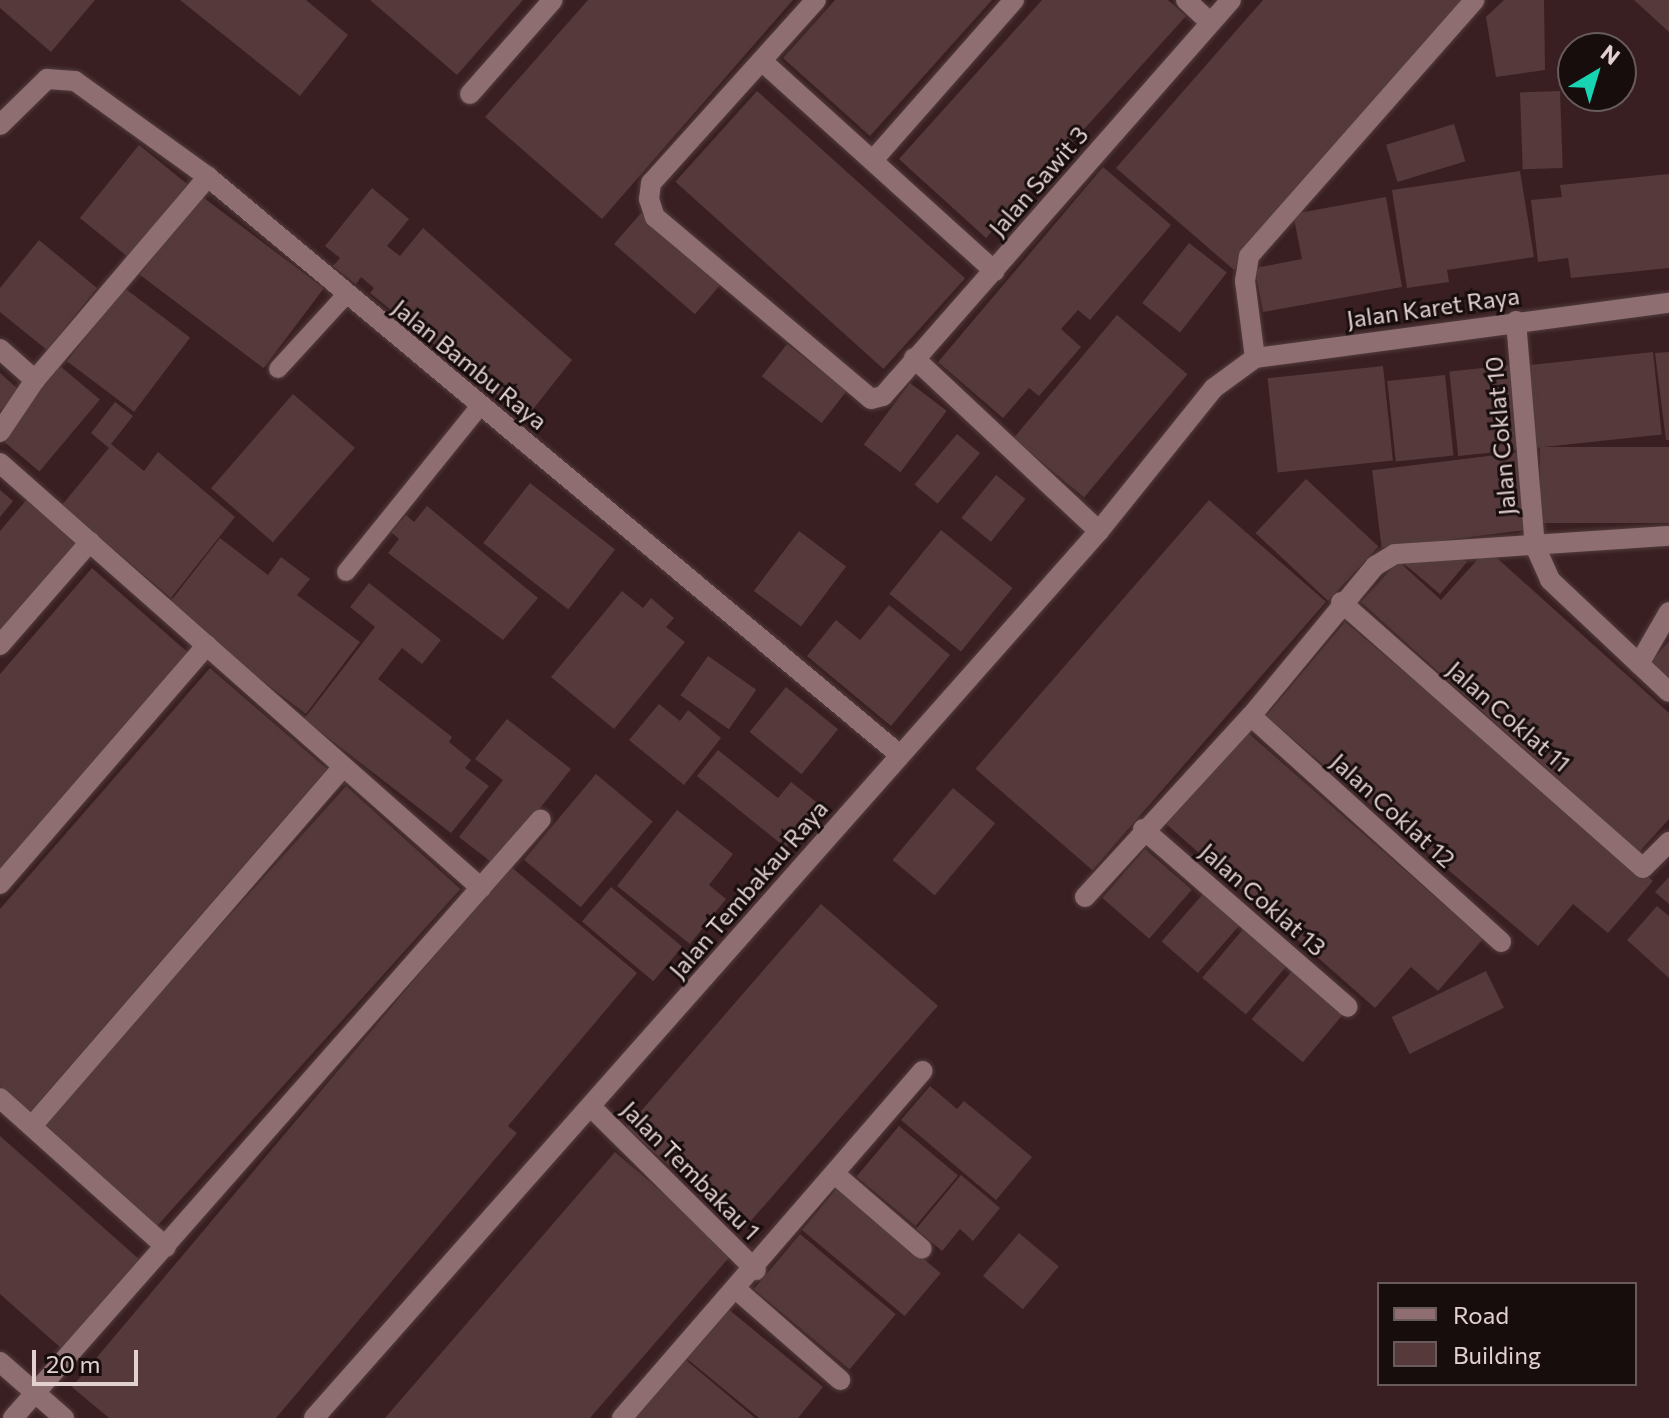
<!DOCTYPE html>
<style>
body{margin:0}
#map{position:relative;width:1669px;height:1418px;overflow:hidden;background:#391f21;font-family:Commissioner,sans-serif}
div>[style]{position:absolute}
.building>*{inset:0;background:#563a3b;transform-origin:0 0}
.roads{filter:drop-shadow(0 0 2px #523c3e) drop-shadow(0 0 2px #523c3e)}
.lane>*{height:18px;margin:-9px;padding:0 9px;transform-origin:9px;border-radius:9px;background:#8e6e70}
.street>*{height:20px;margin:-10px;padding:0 10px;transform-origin:10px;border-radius:10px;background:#8e6e70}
.secondary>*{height:20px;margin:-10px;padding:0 10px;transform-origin:10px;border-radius:10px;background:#8e6e70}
span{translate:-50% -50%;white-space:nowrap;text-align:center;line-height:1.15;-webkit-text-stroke:6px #180d0d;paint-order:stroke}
.street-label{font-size:24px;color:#e3d1d2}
.legend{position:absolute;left:1377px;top:1282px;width:260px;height:104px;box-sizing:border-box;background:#180d0d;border:2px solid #695b5c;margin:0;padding:10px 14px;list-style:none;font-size:24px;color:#e3d1d2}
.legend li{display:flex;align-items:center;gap:16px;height:40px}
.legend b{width:40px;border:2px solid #695b5c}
.north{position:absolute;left:1557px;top:32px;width:80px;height:80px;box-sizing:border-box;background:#180d0d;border:2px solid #695b5c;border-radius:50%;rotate:38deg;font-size:22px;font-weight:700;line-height:32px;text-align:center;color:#e3d1d2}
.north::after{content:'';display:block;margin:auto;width:28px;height:36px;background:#17d5b3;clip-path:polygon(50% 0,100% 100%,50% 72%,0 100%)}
.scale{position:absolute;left:32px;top:1350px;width:106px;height:36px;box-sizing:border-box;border:4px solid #e3d1d2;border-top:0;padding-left:10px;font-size:24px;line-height:28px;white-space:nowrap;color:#e3d1d2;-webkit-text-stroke:6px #180d0d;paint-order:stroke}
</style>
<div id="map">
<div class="building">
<i style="clip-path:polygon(0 0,95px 0,51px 52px,0 8px)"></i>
<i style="clip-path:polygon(180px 0,306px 0,348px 35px,300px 96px)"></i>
<i style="clip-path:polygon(370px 0,523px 0,457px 75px)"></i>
<i style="clip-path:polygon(588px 0,793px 0,602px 219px,485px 117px)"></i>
<i style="clip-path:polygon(835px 0,992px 0,870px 136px,783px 58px)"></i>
<i style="clip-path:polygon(1042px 0,1168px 0,1186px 16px,986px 238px,899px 159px)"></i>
<i style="clip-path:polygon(1263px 0,1469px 0,1234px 270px,1116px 168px)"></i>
<i style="clip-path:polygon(1504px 0,1544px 0,1545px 70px,1496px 77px,1486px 17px)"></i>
<i style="clip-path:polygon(1634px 0,1669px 0,1669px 32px)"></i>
<i style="left:757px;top:91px;width:280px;height:122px;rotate:42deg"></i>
<i style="left:1560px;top:91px;width:77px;height:40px;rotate:88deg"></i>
<i style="left:1454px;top:124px;width:39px;height:71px;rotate:73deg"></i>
<i style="left:139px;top:145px;width:62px;height:94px;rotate:39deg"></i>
<i style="clip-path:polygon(1103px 167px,1171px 225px,1090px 320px,1078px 310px,1061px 329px,1081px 347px,1039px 396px,1029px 388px,1003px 418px,938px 362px)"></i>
<i style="clip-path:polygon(1520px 171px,1534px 257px,1447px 270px,1449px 282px,1407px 288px,1392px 190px)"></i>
<i style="clip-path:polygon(1669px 174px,1669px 268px,1571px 278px,1568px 258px,1538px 262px,1531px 200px,1562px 197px,1560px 185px)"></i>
<i style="clip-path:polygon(372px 188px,409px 219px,387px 246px,400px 256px,423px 228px,572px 360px,526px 418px,370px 293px,374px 288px,361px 277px,356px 284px,333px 266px,340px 258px,325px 246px)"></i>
<i style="left:200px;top:195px;width:155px;height:100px;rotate:37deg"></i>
<i style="clip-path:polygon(1386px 197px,1402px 287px,1263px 312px,1255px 268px,1302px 259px,1293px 214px)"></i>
<i style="left:641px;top:213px;width:107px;height:41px;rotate:41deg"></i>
<i style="clip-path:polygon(39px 240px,97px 288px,47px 350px,0 312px,0 288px)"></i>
<i style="left:1189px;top:243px;width:48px;height:76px;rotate:38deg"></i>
<i style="left:123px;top:287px;width:84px;height:93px;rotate:37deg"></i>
<i style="left:1117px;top:315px;width:92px;height:161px;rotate:40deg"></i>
<i style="left:787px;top:344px;width:76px;height:41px;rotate:38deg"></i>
<i style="left:1653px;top:352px;width:83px;height:128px;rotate:84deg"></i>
<i style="clip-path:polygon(1669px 352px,1669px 440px,1666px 440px,1655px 353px)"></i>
<i style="left:1512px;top:365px;width:85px;height:63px;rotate:84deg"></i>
<i style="left:60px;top:366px;width:52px;height:94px;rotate:40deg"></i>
<i style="left:1383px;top:366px;width:95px;height:116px;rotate:84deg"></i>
<i style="clip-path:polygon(0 373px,19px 390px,0 411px)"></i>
<i style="left:1445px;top:375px;width:81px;height:58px;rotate:84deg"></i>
<i style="left:910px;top:383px;width:46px;height:77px;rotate:37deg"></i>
<i style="left:293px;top:394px;width:82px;height:125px;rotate:41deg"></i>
<i style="clip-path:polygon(115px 402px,133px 416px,111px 444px,144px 471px,158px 452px,235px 517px,171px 598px,62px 505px,109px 448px,91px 433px)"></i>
<i style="left:957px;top:434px;width:30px;height:66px;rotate:40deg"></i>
<i style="left:1669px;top:447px;width:76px;height:129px;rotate:90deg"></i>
<i style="left:1521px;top:452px;width:78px;height:150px;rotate:83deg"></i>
<i style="left:996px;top:475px;width:38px;height:55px;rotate:39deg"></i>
<i style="left:1306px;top:479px;width:99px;height:74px;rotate:43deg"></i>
<i style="left:530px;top:483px;width:108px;height:76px;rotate:38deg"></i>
<i style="clip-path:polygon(0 490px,13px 501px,0 517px)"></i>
<i style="clip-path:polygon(28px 498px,80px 542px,0 638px,0 531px)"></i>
<i style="left:1209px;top:500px;width:155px;height:356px;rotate:41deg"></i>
<i style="clip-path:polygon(427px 506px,538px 598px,503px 640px,388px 553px,399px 539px,391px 532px,406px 515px,414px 522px)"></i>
<i style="left:941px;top:530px;width:92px;height:82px;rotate:39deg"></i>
<i style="left:799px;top:531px;width:59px;height:75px;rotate:37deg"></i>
<i style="clip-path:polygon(220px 538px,268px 575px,281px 557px,310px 579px,297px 595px,360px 642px,306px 714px,166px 607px)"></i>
<i style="clip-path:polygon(1487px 549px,1669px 713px,1669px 819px,1639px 852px,1361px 602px,1398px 561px,1441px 600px)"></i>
<i style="clip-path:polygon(1454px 552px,1467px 562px,1440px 594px,1402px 562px)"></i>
<i style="clip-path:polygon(92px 568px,193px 657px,0 878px,0 674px)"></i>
<i style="clip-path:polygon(369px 583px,441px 640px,422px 664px,402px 648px,378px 679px,452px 737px,449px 742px,471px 760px,465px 768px,489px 786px,451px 833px,304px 719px,375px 627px,350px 607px)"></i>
<i style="clip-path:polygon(622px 591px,643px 608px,651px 598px,674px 618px,666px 627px,685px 642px,614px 729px,551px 677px)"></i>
<i style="clip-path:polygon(889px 605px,950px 655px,891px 726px,807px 656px,836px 620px,860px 640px)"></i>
<i style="clip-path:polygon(1345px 622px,1653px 881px,1608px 933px,1573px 904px,1538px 946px,1266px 716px)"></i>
<i style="clip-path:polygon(1669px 641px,1669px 679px,1650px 663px)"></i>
<i style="left:708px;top:656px;width:59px;height:48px;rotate:35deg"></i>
<i style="clip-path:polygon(210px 668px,327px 769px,30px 1112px,0 1086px,0 909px)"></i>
<i style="left:786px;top:687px;width:67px;height:58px;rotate:39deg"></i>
<i style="clip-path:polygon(659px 704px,680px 721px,688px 710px,721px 738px,684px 785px,629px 740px)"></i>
<i style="clip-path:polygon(507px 719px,571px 769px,495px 865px,459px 837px,503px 780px,475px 759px)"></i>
<i style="clip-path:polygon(1246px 731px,1483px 939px,1438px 991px,1411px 967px,1375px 1008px,1165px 823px)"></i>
<i style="clip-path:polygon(718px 750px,778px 798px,791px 782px,820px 805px,786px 848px,697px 776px)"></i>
<i style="left:596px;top:774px;width:74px;height:112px;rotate:40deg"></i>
<i style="left:346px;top:786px;width:154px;height:453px;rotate:42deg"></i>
<i style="left:953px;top:788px;width:55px;height:94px;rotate:40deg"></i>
<i style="clip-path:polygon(677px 810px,733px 854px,709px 885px,726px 899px,690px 944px,617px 886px)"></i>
<i style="left:1145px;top:849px;width:62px;height:65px;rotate:41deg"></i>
<i style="clip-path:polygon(510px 866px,637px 973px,508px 1126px,517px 1133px,276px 1418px,109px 1418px,72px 1387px)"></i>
<i style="clip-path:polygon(1669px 877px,1669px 904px,1655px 892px)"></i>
<i style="left:611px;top:887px;width:93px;height:45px;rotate:40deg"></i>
<i style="left:1203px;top:894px;width:48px;height:63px;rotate:41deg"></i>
<i style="left:821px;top:904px;width:155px;height:297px;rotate:41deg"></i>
<i style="clip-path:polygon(1657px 906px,1669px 916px,1669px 978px,1627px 940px)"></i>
<i style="left:1244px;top:928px;width:57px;height:65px;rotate:40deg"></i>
<i style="left:1292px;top:971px;width:67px;height:63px;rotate:40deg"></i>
<i style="left:1486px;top:971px;width:41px;height:105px;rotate:64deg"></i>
<i style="clip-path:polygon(930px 1086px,957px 1109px,964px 1101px,1032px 1157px,996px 1200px,901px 1120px)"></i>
<i style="left:899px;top:1126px;width:77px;height:66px;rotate:40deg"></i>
<i style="clip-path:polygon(0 1136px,140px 1260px,61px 1348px,0 1294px)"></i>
<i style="clip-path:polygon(615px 1152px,733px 1253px,590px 1418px,385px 1418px)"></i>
<i style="clip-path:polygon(961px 1175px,1000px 1208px,973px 1241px,960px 1229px,942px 1251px,916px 1229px)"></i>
<i style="left:838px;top:1187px;width:134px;height:56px;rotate:40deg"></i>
<i style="left:1019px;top:1233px;width:52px;height:56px;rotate:40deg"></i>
<i style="left:800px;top:1234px;width:125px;height:72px;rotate:40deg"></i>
<i style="clip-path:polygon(727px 1308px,823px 1387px,798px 1418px,759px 1418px,686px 1358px)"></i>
<i style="clip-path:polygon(681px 1356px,755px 1418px,629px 1418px)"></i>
</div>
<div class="roads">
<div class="lane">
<i style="left:278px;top:369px;width:99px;rotate:-47.5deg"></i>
<i style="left:346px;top:572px;width:212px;rotate:-51.1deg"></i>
</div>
<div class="street">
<i style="left:816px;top:0;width:246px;rotate:132deg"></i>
<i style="left:651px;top:183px;width:16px;rotate:97deg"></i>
<i style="left:649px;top:199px;width:19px;rotate:72deg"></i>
<i style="left:655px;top:217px;width:282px;rotate:40.1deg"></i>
<i style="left:871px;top:399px;width:12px;rotate:-14deg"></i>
<i style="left:883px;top:396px;width:527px;rotate:-48.69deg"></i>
<i style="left:1186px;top:0;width:33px;rotate:43deg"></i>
<i style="left:763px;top:62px;width:312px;rotate:42.1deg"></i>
<i style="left:470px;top:94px;width:125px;rotate:-48.6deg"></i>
<i style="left:0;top:125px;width:66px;rotate:-44.4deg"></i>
<i style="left:47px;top:79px;width:28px;rotate:4deg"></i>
<i style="left:75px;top:81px;width:164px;rotate:35.8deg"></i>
<i style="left:208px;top:177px;width:902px;rotate:39.87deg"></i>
<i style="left:874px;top:159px;width:212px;rotate:-48.6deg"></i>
<i style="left:1516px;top:321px;width:226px;rotate:85.2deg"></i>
<i style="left:1535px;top:546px;width:37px;rotate:66deg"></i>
<i style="left:1550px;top:580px;width:163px;rotate:43.3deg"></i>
<i style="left:0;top:349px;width:47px;rotate:41.5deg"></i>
<i style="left:914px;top:358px;width:253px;rotate:43.1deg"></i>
<i style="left:1255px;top:358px;width:78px;rotate:-97.4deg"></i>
<i style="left:1245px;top:281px;width:25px;rotate:-81deg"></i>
<i style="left:1249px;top:256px;width:341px;rotate:-48.6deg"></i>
<i style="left:0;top:432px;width:63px;rotate:-56.1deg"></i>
<i style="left:35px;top:380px;width:267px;rotate:-49.6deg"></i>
<i style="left:0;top:463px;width:642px;rotate:41.46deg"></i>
<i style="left:1341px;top:602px;width:402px;rotate:41.4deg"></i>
<i style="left:1643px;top:868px;width:37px;rotate:-45deg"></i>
<i style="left:0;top:645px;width:137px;rotate:-48.9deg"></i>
<i style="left:1639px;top:664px;width:60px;rotate:-60deg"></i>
<i style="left:1251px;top:716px;width:337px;rotate:42.1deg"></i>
<i style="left:1143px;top:829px;width:271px;rotate:41deg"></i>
<i style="left:0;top:884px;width:316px;rotate:-49.1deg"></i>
<i style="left:1085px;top:897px;width:246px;rotate:-47.5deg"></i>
<i style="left:1251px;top:716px;width:195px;rotate:-50.4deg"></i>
<i style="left:1375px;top:566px;width:23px;rotate:-31deg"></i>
<i style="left:1395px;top:554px;width:275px;rotate:-3.8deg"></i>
<i style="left:0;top:1098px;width:223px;rotate:41.9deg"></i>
<i style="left:591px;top:1107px;width:232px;rotate:44.7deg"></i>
<i style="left:32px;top:1126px;width:474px;rotate:-49.1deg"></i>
<i style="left:836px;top:1175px;width:113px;rotate:40.7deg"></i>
<i style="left:737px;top:1290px;width:137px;rotate:41.1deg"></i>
<i style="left:0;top:1362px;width:85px;rotate:41.2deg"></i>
<i style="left:13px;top:1418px;width:798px;rotate:-48.6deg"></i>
<i style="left:622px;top:1418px;width:459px;rotate:-49.1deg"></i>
</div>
<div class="secondary">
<i style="left:314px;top:1418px;width:1184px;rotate:-48.49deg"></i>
<i style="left:1099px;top:531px;width:184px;rotate:-51.2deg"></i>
<i style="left:1214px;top:388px;width:51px;rotate:-36.2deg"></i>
<i style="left:1255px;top:358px;width:418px;rotate:-7.6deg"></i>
</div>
</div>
<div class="street-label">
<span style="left:1038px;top:181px;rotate:-49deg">Jalan Sawit 3</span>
<span style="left:1433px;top:307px;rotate:-8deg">Jalan Karet Raya</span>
<span style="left:470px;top:364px;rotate:39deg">Jalan Bambu Raya</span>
<span style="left:1500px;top:436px;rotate:-95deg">Jalan Coklat 10</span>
<span style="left:1509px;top:716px;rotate:41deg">Jalan Coklat 11</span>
<span style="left:1393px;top:810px;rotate:42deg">Jalan Coklat 12</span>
<span style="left:748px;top:889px;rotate:-49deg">Jalan Tembakau Raya</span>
<span style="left:1263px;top:899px;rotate:41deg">Jalan Coklat 13</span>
<span style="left:691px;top:1170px;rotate:45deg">Jalan Tembakau 1</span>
</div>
<ul class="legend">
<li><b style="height:10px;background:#8e6e70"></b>Road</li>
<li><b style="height:22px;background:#563a3b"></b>Building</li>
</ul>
<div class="north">N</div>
<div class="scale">20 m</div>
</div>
